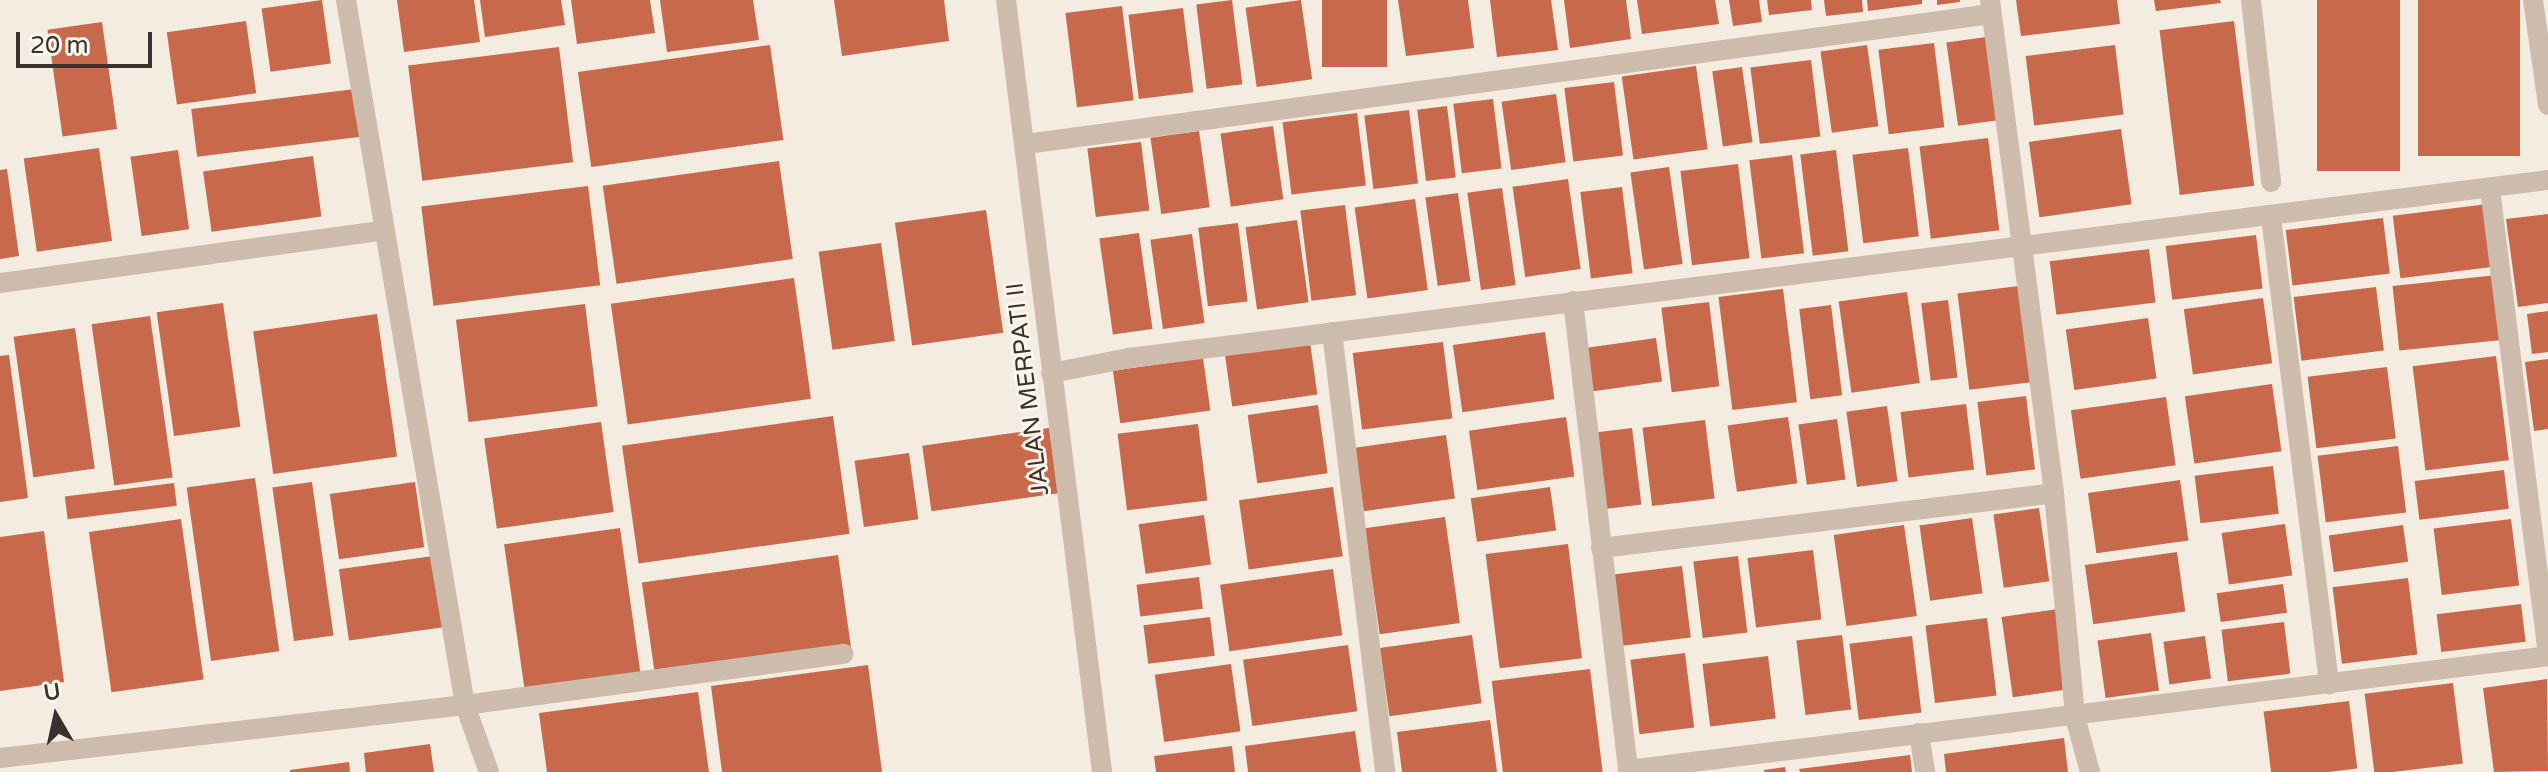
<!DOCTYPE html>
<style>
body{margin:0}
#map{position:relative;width:2548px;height:772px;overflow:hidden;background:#f4ebe1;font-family:"Varela Round",sans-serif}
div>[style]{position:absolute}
.building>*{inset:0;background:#c8694b;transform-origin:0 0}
.street>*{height:20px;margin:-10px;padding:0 10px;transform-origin:10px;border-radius:10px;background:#cdbbac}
span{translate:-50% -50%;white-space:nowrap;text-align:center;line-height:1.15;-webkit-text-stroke:6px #fbf5ee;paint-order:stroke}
.street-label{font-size:24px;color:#3b302b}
.north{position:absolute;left:16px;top:676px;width:80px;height:80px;-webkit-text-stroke:6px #fbf5ee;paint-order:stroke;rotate:351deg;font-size:22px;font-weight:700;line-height:32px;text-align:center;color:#3b302b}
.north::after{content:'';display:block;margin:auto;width:28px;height:36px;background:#3b302b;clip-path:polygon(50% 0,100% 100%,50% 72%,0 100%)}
.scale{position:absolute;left:16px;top:32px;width:136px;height:36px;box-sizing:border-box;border:4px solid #3b302b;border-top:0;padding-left:10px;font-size:24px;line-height:28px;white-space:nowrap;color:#3b302b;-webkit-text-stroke:6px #fbf5ee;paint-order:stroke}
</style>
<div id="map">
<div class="building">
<i style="left:322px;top:0;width:64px;height:61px;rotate:82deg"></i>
<i style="clip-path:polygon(397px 0,474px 0,480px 42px,404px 52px)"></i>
<i style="clip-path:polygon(480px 0,561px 0,565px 25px,485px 37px)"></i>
<i style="clip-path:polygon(571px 0,650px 0,655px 33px,577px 44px)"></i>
<i style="clip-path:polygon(660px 0,753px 0,759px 40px,667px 52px)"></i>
<i style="clip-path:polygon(834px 0,944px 0,949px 41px,842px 56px)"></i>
<i style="left:1232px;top:0;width:85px;height:36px;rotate:83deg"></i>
<i style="left:1301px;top:0;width:80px;height:56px;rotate:82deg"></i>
<i style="left:1322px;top:0;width:65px;height:67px"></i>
<i style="clip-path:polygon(1398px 0,1468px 0,1474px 48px,1406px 56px)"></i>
<i style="clip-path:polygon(1490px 0,1551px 0,1558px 50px,1497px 57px)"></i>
<i style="clip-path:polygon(1564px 0,1626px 0,1631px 39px,1570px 48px)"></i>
<i style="clip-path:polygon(1637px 0,1715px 0,1719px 24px,1642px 34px)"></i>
<i style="clip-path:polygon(1729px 0,1759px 0,1762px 22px,1733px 26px)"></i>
<i style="clip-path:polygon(1767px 0,1811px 0,1812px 10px,1769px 15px)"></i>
<i style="clip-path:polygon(1824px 0,1862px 0,1863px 12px,1826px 16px)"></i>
<i style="clip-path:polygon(1867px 0,1922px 0,1922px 4px,1868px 11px)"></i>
<i style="clip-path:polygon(1937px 0,1960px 0,1960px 2px,1937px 5px)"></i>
<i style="clip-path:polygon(2016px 0,2117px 0,2120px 24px,2021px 36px)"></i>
<i style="clip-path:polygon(2154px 0,2220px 0,2221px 3px,2156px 11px)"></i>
<i style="left:2317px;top:0;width:83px;height:171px"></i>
<i style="left:2418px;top:0;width:102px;height:156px"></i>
<i style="left:1122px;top:6px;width:95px;height:57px;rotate:83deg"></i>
<i style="left:1183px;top:8px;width:85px;height:55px;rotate:83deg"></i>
<i style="left:246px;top:21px;width:73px;height:80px;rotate:82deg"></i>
<i style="left:2234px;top:21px;width:166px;height:75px;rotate:83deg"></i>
<i style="left:102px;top:22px;width:108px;height:55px;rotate:82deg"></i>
<i style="left:1986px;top:37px;width:84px;height:40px;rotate:82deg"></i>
<i style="left:1934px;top:43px;width:85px;height:56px;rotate:83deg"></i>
<i style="left:770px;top:45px;width:96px;height:194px;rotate:82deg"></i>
<i style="left:1867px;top:45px;width:82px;height:47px;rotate:82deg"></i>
<i style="left:2115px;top:45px;width:70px;height:90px;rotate:83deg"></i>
<i style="left:559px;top:47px;width:116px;height:152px;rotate:83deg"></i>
<i style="left:1811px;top:60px;width:77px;height:61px;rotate:83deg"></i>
<i style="left:1696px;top:66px;width:84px;height:75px;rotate:82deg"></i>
<i style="left:1742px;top:67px;width:76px;height:30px;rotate:82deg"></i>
<i style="left:1614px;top:82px;width:74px;height:50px;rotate:83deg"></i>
<i style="left:355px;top:89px;width:48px;height:165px;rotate:83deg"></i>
<i style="left:1556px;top:94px;width:69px;height:55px;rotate:82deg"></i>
<i style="left:1493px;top:99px;width:70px;height:40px;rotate:83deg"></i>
<i style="left:1447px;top:106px;width:72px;height:30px;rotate:83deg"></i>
<i style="left:1409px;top:110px;width:74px;height:45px;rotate:83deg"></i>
<i style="left:1357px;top:113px;width:73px;height:75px;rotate:83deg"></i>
<i style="left:1273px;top:126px;width:74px;height:53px;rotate:82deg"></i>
<i style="left:2121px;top:129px;width:76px;height:93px;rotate:82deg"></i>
<i style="left:1199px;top:131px;width:77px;height:49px;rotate:82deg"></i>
<i style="left:1988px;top:138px;width:93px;height:69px;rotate:83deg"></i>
<i style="left:1141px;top:142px;width:69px;height:54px;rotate:83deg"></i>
<i style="left:99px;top:148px;width:94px;height:76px;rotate:82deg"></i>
<i style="left:1908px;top:148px;width:89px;height:56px;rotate:83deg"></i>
<i style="left:178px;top:150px;width:80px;height:48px;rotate:82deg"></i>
<i style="left:1836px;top:150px;width:102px;height:36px;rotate:83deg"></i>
<i style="left:1792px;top:155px;width:99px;height:43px;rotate:83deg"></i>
<i style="left:313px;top:156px;width:61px;height:111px;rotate:82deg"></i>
<i style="left:779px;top:161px;width:99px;height:178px;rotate:82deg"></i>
<i style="left:1738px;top:164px;width:95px;height:58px;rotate:83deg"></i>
<i style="left:1669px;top:167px;width:98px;height:39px;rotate:82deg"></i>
<i style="clip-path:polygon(7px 169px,19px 256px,0 259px,0 170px)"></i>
<i style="left:1568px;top:179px;width:91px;height:56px;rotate:82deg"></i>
<i style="left:588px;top:186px;width:100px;height:168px;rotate:83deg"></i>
<i style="left:1622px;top:187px;width:87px;height:42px;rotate:83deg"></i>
<i style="left:1502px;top:188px;width:98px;height:35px;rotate:82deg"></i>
<i style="left:1458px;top:193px;width:89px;height:33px;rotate:82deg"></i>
<i style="left:1415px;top:199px;width:92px;height:61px;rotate:82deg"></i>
<i style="left:2488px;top:204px;width:63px;height:96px;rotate:83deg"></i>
<i style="left:1345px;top:205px;width:91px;height:45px;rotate:83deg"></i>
<i style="left:986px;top:210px;width:124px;height:92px;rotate:82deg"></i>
<i style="clip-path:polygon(2548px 214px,2548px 303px,2518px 307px,2506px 219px)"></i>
<i style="left:2383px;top:218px;width:56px;height:98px;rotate:83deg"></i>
<i style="left:1297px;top:220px;width:83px;height:52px;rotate:82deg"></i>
<i style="left:1238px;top:223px;width:79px;height:40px;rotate:83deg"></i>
<i style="left:1139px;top:233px;width:97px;height:40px;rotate:82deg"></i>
<i style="left:1192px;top:234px;width:90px;height:42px;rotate:82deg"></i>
<i style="left:2256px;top:235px;width:54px;height:91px;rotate:83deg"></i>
<i style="left:881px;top:243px;width:99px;height:63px;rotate:82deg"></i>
<i style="left:2149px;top:249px;width:54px;height:100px;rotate:83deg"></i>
<i style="left:2497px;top:275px;width:65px;height:105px;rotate:84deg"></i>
<i style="left:794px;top:278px;width:122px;height:185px;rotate:82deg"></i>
<i style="left:2019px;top:286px;width:97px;height:62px;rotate:83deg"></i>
<i style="left:2376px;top:287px;width:64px;height:83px;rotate:83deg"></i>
<i style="left:1783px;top:289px;width:114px;height:65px;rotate:83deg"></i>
<i style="left:1907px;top:292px;width:92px;height:69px;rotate:82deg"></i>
<i style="left:2263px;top:298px;width:66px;height:80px;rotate:82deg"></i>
<i style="left:1948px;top:300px;width:78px;height:27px;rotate:83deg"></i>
<i style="left:1709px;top:302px;width:85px;height:48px;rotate:83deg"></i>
<i style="left:223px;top:303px;width:125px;height:67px;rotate:82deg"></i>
<i style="left:585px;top:304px;width:103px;height:130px;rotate:83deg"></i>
<i style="left:1831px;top:305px;width:91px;height:32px;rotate:83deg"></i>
<i style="clip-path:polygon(2548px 311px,2548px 352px,2532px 354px,2527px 314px)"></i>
<i style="left:377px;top:314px;width:144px;height:125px;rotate:82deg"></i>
<i style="left:150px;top:316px;width:163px;height:59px;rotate:82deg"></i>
<i style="left:2148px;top:318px;width:61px;height:83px;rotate:82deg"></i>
<i style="left:75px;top:328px;width:142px;height:62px;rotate:82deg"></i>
<i style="left:1545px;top:332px;width:68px;height:93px;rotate:82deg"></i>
<i style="left:1656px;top:338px;width:44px;height:73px;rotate:82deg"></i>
<i style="left:1310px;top:342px;width:53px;height:86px;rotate:82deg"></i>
<i style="left:1443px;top:342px;width:77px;height:91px;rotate:83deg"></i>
<i style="clip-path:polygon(9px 355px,28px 498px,0 502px,0 356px)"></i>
<i style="left:2496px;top:356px;width:105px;height:84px;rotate:83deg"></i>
<i style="left:1203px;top:358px;width:53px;height:91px;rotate:82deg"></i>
<i style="clip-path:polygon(2548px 359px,2548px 429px,2534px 431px,2525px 362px)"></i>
<i style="left:2387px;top:367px;width:72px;height:80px;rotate:83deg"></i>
<i style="left:2272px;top:384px;width:68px;height:88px;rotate:82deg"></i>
<i style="left:2026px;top:396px;width:74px;height:49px;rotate:83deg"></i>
<i style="left:2166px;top:397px;width:69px;height:96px;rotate:82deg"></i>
<i style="left:1966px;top:404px;width:66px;height:66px;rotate:83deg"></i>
<i style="left:1318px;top:405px;width:69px;height:71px;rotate:82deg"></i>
<i style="left:1887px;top:406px;width:76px;height:41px;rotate:82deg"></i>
<i style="left:833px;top:416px;width:119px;height:213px;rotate:82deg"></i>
<i style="left:1566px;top:417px;width:60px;height:98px;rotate:82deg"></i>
<i style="left:1788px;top:417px;width:67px;height:61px;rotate:82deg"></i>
<i style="left:1837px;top:419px;width:61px;height:39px;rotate:82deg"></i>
<i style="left:1705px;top:420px;width:79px;height:63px;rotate:83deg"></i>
<i style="left:601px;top:422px;width:91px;height:118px;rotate:82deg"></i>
<i style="left:1198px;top:424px;width:77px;height:81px;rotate:83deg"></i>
<i style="left:1049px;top:428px;width:66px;height:128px;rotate:82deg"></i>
<i style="left:1632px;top:428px;width:77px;height:37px;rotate:83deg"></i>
<i style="left:1446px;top:435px;width:64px;height:92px;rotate:82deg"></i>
<i style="left:2398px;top:446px;width:67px;height:81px;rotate:83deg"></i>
<i style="left:909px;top:453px;width:67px;height:55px;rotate:82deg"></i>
<i style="left:2273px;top:466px;width:48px;height:79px;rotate:83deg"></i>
<i style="left:2504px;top:470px;width:39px;height:90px;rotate:83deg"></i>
<i style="left:255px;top:478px;width:175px;height:69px;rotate:82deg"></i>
<i style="left:2180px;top:480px;width:61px;height:93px;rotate:82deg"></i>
<i style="left:312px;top:482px;width:155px;height:40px;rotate:82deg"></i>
<i style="left:415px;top:482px;width:66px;height:86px;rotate:82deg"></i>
<i style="left:174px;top:483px;width:23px;height:110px;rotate:83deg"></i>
<i style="left:1333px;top:487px;width:70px;height:95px;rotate:82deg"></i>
<i style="left:1550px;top:487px;width:44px;height:80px;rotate:82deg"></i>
<i style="left:2039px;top:508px;width:74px;height:46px;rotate:82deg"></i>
<i style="left:1204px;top:515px;width:50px;height:66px;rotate:82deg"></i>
<i style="left:1445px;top:517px;width:107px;height:81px;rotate:82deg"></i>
<i style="left:1972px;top:518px;width:76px;height:53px;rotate:82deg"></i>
<i style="left:181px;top:519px;width:162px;height:93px;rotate:82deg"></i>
<i style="left:2511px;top:519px;width:67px;height:78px;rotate:83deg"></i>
<i style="left:2285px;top:524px;width:52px;height:64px;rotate:82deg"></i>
<i style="left:1904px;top:525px;width:92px;height:71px;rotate:82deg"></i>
<i style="left:2403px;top:525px;width:37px;height:75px;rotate:82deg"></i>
<i style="left:620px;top:528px;width:148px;height:117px;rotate:82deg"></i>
<i style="clip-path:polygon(44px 531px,64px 682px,0 691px,0 537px)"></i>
<i style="left:1568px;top:544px;width:115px;height:83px;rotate:83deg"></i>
<i style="left:1813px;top:550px;width:70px;height:66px;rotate:83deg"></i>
<i style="left:2177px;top:552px;width:60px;height:93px;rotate:82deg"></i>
<i style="left:838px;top:555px;width:97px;height:198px;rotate:82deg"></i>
<i style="left:433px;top:556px;width:72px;height:95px;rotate:82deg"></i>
<i style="left:1738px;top:556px;width:77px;height:45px;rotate:83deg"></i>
<i style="left:1682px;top:566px;width:72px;height:71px;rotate:83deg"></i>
<i style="left:1333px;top:569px;width:67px;height:114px;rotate:82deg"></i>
<i style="left:1199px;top:577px;width:32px;height:63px;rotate:83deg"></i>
<i style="left:2408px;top:578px;width:77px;height:76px;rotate:83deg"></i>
<i style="left:2283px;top:584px;width:29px;height:67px;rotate:82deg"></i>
<i style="left:2521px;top:604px;width:38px;height:85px;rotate:83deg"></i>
<i style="left:2058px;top:609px;width:81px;height:57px;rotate:82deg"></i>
<i style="left:1210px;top:617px;width:39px;height:67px;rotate:83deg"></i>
<i style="left:1987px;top:618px;width:78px;height:62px;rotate:83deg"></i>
<i style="left:2284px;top:622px;width:52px;height:63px;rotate:83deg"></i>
<i style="left:2151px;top:633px;width:58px;height:54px;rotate:82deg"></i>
<i style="left:1472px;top:635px;width:69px;height:93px;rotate:82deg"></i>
<i style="left:1842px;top:635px;width:75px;height:46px;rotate:83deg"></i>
<i style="left:1912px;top:636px;width:77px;height:63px;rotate:83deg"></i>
<i style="left:2205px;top:636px;width:43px;height:42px;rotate:82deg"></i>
<i style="left:1348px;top:645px;width:67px;height:106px;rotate:82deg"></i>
<i style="left:1685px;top:653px;width:75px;height:55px;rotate:83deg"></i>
<i style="left:1768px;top:656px;width:63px;height:66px;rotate:83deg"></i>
<i style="left:1231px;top:664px;width:68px;height:77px;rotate:82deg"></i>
<i style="clip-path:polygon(868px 665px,882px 772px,722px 772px,711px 686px)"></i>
<i style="left:1590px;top:669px;width:104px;height:99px;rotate:83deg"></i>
<i style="clip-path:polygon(2547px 679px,2548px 771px,2494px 772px,2483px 688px)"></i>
<i style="left:2453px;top:683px;width:81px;height:89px;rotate:83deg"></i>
<i style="clip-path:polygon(698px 692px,709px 772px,547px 772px,539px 713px)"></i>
<i style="left:2349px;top:701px;width:68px;height:86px;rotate:83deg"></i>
<i style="clip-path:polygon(1490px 720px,1497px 772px,1402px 772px,1397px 732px)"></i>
<i style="clip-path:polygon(1355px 731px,1361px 772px,1248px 772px,1245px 746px)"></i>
<i style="clip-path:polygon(2064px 738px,2068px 772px,1946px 772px,1944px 754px)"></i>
<i style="clip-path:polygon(430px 744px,434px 772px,366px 772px,364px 753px)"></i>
<i style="clip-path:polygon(1232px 746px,1235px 772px,1156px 772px,1154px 756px)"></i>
<i style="clip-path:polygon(1910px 755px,1912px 772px,1800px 772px,1799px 769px)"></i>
<i style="clip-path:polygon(349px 762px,350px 772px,290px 772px,290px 770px)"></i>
<i style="clip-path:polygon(1785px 767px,1786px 772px,1764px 772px,1764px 770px)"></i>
</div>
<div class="street">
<i style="left:346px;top:0;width:715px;rotate:80.42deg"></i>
<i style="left:465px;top:705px;width:71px;rotate:70.3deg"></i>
<i style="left:1006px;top:0;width:778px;rotate:82.91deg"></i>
<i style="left:1990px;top:0;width:497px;rotate:82.6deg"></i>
<i style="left:2054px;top:493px;width:225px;rotate:84.6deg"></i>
<i style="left:2075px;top:717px;width:57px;rotate:74.7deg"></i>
<i style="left:2251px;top:0;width:183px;rotate:83.7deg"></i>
<i style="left:2533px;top:0;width:106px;rotate:81.9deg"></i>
<i style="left:1026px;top:144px;width:974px;rotate:-7.67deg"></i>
<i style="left:2490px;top:189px;width:471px;rotate:82.9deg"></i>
<i style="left:2271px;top:217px;width:471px;rotate:82.9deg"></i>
<i style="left:0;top:283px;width:386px;rotate:-7.8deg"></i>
<i style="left:1573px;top:301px;width:474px;rotate:83.3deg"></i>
<i style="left:1332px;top:332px;width:443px;rotate:83.1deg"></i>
<i style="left:1051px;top:373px;width:79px;rotate:-10.9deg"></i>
<i style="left:1129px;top:358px;width:1430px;rotate:-7.15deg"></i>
<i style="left:1601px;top:548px;width:456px;rotate:-6.9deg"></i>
<i style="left:1919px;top:733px;width:39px;rotate:81deg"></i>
<i style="left:0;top:758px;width:468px;rotate:-6.5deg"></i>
<i style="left:465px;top:705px;width:382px;rotate:-7.7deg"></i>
<i style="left:1628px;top:770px;width:927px;rotate:-7.06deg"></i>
</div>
<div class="street-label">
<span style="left:1028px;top:389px;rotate:-97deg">JALAN MERPATI II</span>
</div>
<div class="north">U</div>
<div class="scale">20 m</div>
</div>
